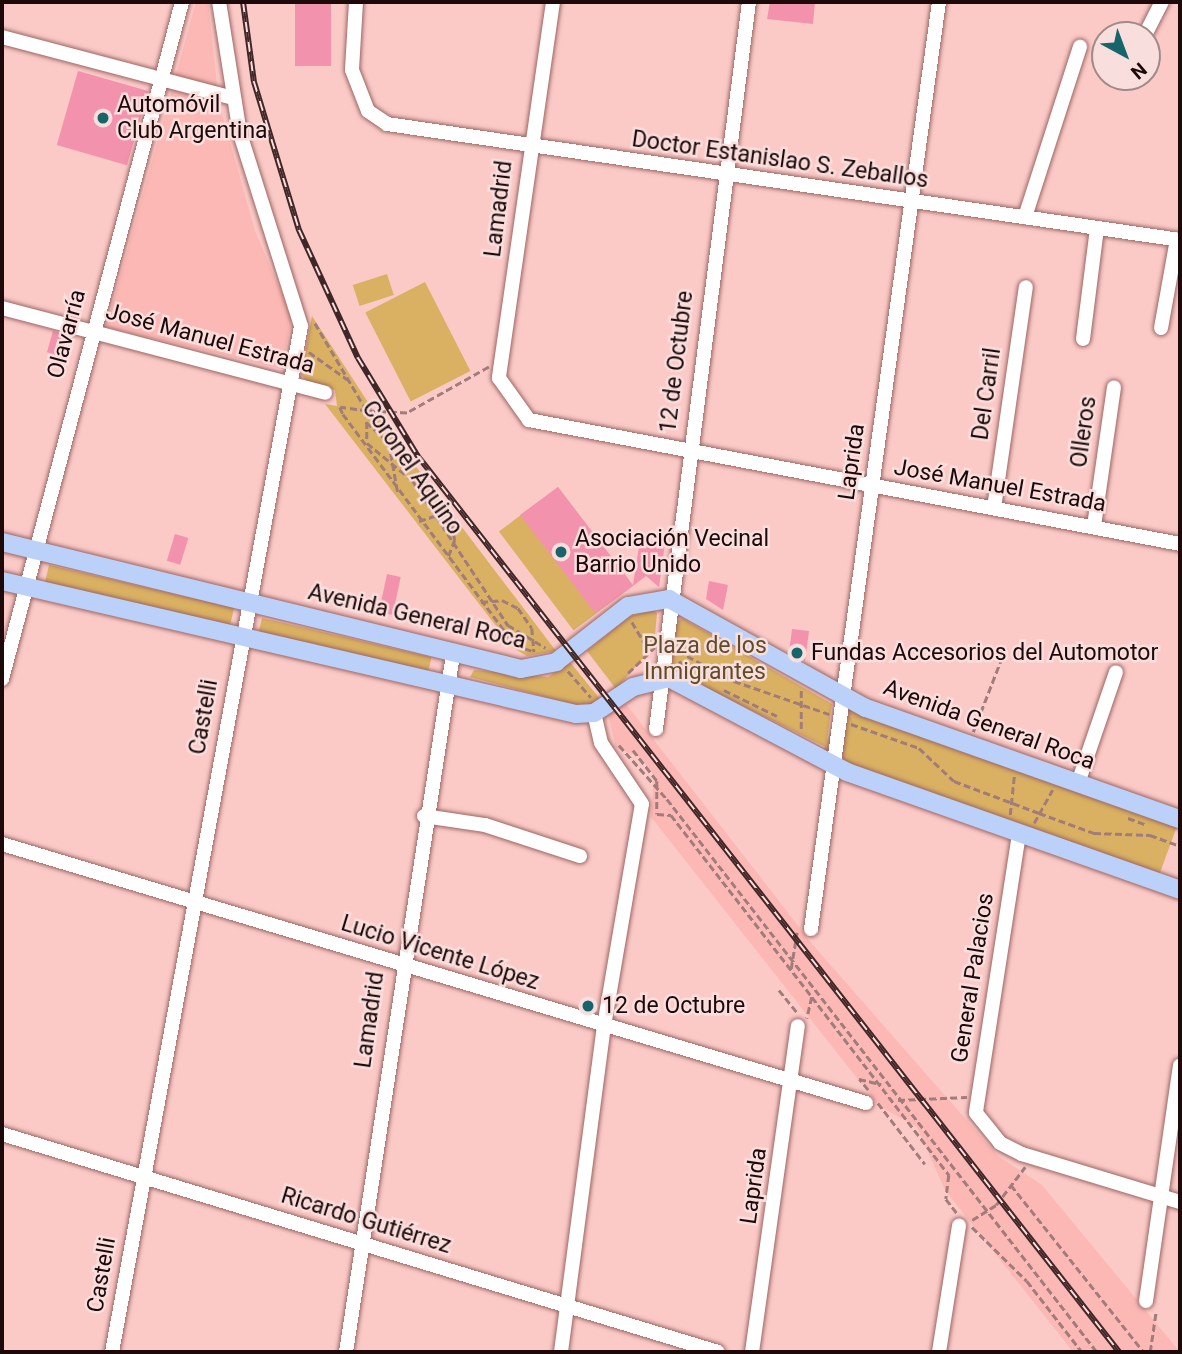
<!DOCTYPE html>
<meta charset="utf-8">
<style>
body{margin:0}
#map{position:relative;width:1182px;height:1354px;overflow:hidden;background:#fbcac7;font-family:Roboto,sans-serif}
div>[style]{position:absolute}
.built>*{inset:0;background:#fcb8b4}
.green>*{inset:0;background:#dab162;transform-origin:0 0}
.building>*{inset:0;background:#f292ad;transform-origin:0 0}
.path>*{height:2.5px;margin-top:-1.25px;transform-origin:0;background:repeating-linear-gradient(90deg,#a17c7a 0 7px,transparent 0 10.5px)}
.roads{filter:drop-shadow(0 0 2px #9c6664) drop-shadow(0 0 2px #9c6664)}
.minor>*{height:14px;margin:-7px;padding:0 7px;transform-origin:7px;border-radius:7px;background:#fff}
.major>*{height:18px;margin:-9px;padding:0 9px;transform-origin:9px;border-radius:9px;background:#bbd1fa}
.rail>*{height:6px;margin-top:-3px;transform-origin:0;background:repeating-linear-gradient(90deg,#f8dedd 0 10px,#402727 0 20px);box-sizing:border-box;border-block:2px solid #402727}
.dots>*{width:19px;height:19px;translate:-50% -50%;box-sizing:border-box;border:4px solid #f8dedd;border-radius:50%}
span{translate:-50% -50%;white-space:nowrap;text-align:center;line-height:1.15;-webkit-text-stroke:5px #f8dedd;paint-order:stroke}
.poi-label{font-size:23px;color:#1d0909}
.left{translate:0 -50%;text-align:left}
.street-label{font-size:23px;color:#1d0909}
.park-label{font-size:23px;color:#604c27}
.frame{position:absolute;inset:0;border:4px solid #1d0909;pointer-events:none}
.north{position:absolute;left:1091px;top:21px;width:70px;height:70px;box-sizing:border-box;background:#f8dedd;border:2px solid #a08988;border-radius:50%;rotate:139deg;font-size:19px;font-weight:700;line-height:28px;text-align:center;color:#1d0909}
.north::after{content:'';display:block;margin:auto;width:24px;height:32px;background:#17656b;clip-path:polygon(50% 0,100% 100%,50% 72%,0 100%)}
</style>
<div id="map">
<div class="built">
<i style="clip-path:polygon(196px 2px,208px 2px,219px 103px,255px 231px,292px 317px,282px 369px,106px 327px)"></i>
<i style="clip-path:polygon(626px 704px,813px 945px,998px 1156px,1042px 1185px,1180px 1352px,1073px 1352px,945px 1190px,917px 1127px,879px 1106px,651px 817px,654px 775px,638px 756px,616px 748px,608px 713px)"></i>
</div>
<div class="green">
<i style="left:387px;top:274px;width:22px;height:36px;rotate:72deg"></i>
<i style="left:425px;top:282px;width:100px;height:67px;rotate:63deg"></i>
<i style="clip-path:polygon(312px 316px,373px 410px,556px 651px,527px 656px,513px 648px,325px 404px,337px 406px,335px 390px,309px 384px,301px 374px)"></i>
<i style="left:558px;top:487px;width:124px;height:74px;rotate:53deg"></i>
<i style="left:49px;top:565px;width:190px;height:18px;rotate:13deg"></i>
<i style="clip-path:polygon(652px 609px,657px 613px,654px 646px,616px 689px,587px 651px,628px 617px)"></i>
<i style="left:262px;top:618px;width:174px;height:15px;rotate:13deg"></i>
<i style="clip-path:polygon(682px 618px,832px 704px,826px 747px,678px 674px,670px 664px,675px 623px)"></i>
<i style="clip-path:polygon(570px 662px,600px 699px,587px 708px,470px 677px,474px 670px,548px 677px)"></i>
<i style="left:843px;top:697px;width:358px;height:69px;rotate:20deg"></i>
</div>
<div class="building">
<i style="left:295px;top:2px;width:36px;height:64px"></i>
<i style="clip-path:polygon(770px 2px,815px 2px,813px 24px,767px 19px)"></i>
<i style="left:78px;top:71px;width:73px;height:77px;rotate:16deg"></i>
<i style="left:53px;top:331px;width:15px;height:22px;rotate:16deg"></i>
<i style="clip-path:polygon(558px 487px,633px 585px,640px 540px,665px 543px,659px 587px,646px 576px,613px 601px,595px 613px,520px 515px)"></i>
<i style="left:175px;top:534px;width:14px;height:28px;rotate:17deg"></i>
<i style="left:387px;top:574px;width:14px;height:39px;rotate:12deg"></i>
<i style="clip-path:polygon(709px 581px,728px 585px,723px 610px,706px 599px)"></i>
<i style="clip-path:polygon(792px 629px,809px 631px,805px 661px,789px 653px)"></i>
</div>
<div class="path">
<i style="left:315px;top:323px;width:102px;rotate:59.4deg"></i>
<i style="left:367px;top:411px;width:27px;rotate:-172deg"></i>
<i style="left:340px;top:407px;width:8px;rotate:67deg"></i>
<i style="left:343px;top:414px;width:288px;rotate:53.3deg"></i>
<i style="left:515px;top:645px;width:18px;rotate:19deg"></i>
<i style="left:309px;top:352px;width:47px;rotate:35.4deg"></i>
<i style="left:489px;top:367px;width:94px;rotate:150.7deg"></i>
<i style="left:407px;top:413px;width:40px;rotate:-177.1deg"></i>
<i style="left:367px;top:411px;width:32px;rotate:90deg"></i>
<i style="left:367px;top:443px;width:60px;rotate:39.6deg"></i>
<i style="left:413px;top:481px;width:173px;rotate:56.6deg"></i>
<i style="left:508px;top:625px;width:44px;rotate:31.2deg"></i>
<i style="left:366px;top:422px;width:31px;rotate:42deg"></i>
<i style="left:389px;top:443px;width:51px;rotate:79.8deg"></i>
<i style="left:419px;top:521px;width:16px;rotate:-18deg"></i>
<i style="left:434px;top:516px;width:20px;rotate:27deg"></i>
<i style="left:452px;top:525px;width:15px;rotate:79deg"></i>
<i style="left:455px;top:540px;width:19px;rotate:111deg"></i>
<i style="left:481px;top:602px;width:21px;rotate:-5deg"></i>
<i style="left:502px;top:600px;width:18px;rotate:27deg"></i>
<i style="left:518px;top:608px;width:24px;rotate:55deg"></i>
<i style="left:532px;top:628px;width:24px;rotate:85deg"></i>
<i style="left:632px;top:622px;width:29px;rotate:59deg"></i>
<i style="left:678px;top:651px;width:64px;rotate:28.2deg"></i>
<i style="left:734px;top:681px;width:101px;rotate:19.2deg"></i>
<i style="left:679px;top:661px;width:18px;rotate:43deg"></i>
<i style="left:568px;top:671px;width:35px;rotate:49deg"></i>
<i style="left:628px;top:673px;width:37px;rotate:-44deg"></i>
<i style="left:724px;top:690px;width:59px;rotate:26.1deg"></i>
<i style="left:851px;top:724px;width:72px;rotate:19.4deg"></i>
<i style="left:919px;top:748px;width:48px;rotate:43.3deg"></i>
<i style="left:954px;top:781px;width:91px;rotate:20.6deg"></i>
<i style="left:1039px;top:813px;width:59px;rotate:20deg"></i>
<i style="left:1094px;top:833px;width:56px;rotate:2deg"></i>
<i style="left:1150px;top:835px;width:32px;rotate:20deg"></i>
<i style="left:801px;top:729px;width:40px;rotate:-90deg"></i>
<i style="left:973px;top:732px;width:91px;rotate:-68.8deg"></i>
<i style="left:619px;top:745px;width:72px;rotate:48.4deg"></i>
<i style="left:667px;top:799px;width:701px;rotate:52.13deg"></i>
<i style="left:633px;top:750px;width:39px;rotate:52deg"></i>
<i style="left:657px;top:781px;width:33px;rotate:90deg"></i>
<i style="left:657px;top:814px;width:14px;rotate:4deg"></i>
<i style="left:671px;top:815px;width:230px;rotate:52.2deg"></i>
<i style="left:812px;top:997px;width:22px;rotate:103deg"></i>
<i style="left:1010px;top:815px;width:39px;rotate:-84deg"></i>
<i style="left:1128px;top:818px;width:20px;rotate:20deg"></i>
<i style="left:1034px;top:823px;width:38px;rotate:-61deg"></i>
<i style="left:791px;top:969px;width:37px;rotate:-81deg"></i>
<i style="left:779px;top:990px;width:28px;rotate:51deg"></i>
<i style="left:812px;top:997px;width:225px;rotate:52.4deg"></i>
<i style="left:949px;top:1175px;width:24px;rotate:97deg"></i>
<i style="left:946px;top:1199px;width:18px;rotate:52deg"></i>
<i style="left:868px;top:1090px;width:14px;rotate:-129deg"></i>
<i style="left:859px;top:1079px;width:23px;rotate:13deg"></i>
<i style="left:898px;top:1100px;width:69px;rotate:-2.5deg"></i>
<i style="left:878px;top:1103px;width:77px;rotate:52.4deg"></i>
<i style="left:1011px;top:1185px;width:213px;rotate:51.5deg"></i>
<i style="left:972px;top:1220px;width:28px;rotate:-32deg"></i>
<i style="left:996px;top:1205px;width:48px;rotate:-52.7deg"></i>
<i style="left:972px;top:1227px;width:77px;rotate:44.5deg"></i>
<i style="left:1027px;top:1281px;width:90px;rotate:52.2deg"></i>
<i style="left:1150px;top:1352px;width:41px;rotate:-81.7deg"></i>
</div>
<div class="roads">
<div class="minor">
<i style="left:356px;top:2px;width:68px;rotate:93.4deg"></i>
<i style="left:352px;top:70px;width:44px;rotate:68.7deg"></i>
<i style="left:368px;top:111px;width:23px;rotate:34deg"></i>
<i style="left:387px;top:124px;width:801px;rotate:8.32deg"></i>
<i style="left:553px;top:2px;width:380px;rotate:98.2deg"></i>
<i style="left:499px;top:378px;width:52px;rotate:54.5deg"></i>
<i style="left:529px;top:420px;width:663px;rotate:10.78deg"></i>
<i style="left:1145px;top:35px;width:37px;rotate:-63deg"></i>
<i style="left:2px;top:37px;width:239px;rotate:14.8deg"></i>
<i style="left:1025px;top:217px;width:179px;rotate:-72.1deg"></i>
<i style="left:2px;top:308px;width:334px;rotate:14.7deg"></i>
<i style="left:1161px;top:328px;width:90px;rotate:-79.8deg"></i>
<i style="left:1083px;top:339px;width:112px;rotate:-82.8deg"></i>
<i style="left:994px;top:508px;width:223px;rotate:-81.8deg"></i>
<i style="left:1094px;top:526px;width:140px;rotate:-81.8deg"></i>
<i style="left:2px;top:679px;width:701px;rotate:-75.11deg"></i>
<i style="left:656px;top:729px;width:733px;rotate:-82.71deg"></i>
<i style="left:1078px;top:783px;width:117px;rotate:-71.1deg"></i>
<i style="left:424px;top:816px;width:62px;rotate:8.4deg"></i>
<i style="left:485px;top:825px;width:100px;rotate:18.1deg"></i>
<i style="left:1019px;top:834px;width:282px;rotate:98.8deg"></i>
<i style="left:976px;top:1113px;width:38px;rotate:51deg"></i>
<i style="left:1000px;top:1143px;width:25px;rotate:27deg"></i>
<i style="left:1022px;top:1154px;width:165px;rotate:16.9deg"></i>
<i style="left:2px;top:844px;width:902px;rotate:16.69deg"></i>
<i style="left:811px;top:929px;width:936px;rotate:-82.14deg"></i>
<i style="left:2px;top:1134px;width:748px;rotate:16.93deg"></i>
<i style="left:1146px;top:1301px;width:238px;rotate:-81.8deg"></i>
<i style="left:112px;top:1352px;width:1043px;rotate:-79.56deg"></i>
<i style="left:301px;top:326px;width:201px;rotate:-107.6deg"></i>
<i style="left:240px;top:134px;width:134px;rotate:-99deg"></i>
<i style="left:346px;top:1352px;width:706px;rotate:-81.28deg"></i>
<i style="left:561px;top:1352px;width:329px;rotate:-82.5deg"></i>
<i style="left:604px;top:1026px;width:225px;rotate:-80.3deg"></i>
<i style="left:642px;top:804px;width:73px;rotate:-123.9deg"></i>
<i style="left:601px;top:743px;width:31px;rotate:-103deg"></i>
<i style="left:752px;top:1352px;width:329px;rotate:-82deg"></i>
<i style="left:939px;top:1352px;width:128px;rotate:-81deg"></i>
</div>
<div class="major">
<i style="left:2px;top:542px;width:534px;rotate:13.75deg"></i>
<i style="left:521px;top:669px;width:36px;rotate:-11deg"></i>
<i style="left:556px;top:662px;width:91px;rotate:-37.9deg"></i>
<i style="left:628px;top:606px;width:42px;rotate:-9.7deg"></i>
<i style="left:669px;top:599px;width:225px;rotate:29deg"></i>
<i style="left:866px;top:708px;width:333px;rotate:19.5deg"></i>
<i style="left:2px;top:581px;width:589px;rotate:13.05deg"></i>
<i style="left:576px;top:714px;width:18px;rotate:-3deg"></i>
<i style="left:594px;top:713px;width:47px;rotate:-33.7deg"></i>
<i style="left:633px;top:687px;width:37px;rotate:-14deg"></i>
<i style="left:669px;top:678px;width:201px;rotate:27.8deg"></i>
<i style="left:847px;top:772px;width:353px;rotate:19.5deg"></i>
</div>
</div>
<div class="rail">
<i style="left:243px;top:2px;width:81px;rotate:82.2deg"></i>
<i style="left:254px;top:82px;width:155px;rotate:73.1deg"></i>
<i style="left:299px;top:230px;width:141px;rotate:65.3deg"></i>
<i style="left:358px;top:358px;width:114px;rotate:58.7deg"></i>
<i style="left:417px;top:455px;width:1139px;rotate:51.95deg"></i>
</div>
<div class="dots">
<i style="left:103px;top:118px;background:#17656b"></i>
<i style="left:561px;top:552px;background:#17656b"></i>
<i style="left:797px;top:653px;background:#17656b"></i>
<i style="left:588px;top:1006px;background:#17656b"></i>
</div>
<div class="poi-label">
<span class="left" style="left:117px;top:118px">Automóvil<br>Club Argentina</span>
<span class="left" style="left:575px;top:552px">Asociación Vecinal<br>Barrio Unido</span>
<span class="left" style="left:811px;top:653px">Fundas Accesorios del Automotor</span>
<span class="left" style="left:602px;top:1006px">12 de Octubre</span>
</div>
<div class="street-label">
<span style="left:780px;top:160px;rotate:8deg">Doctor Estanislao S. Zeballos</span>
<span style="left:499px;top:209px;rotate:-83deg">Lamadrid</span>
<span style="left:67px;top:334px;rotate:-75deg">Olavarría</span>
<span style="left:210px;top:339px;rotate:15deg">José Manuel Estrada</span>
<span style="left:677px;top:362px;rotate:-83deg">12 de Octubre</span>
<span style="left:987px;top:394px;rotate:-82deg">Del Carril</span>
<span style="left:1084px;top:432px;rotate:-82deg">Olleros</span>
<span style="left:852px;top:462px;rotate:-82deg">Laprida</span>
<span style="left:412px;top:468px;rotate:55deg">Coronel Aquino</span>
<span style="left:1000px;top:486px;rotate:10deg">José Manuel Estrada</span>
<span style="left:417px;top:617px;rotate:13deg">Avenida General Roca</span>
<span style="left:204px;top:717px;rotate:-80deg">Castelli</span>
<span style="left:989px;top:725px;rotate:20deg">Avenida General Roca</span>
<span style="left:440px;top:953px;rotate:17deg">Lucio Vicente López</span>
<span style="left:973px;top:978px;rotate:-81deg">General Palacios</span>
<span style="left:370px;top:1020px;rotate:-82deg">Lamadrid</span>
<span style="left:754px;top:1186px;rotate:-82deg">Laprida</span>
<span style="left:366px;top:1221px;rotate:17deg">Ricardo Gutiérrez</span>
<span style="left:102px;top:1275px;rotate:-80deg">Castelli</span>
</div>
<div class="park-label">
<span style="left:705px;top:659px">Plaza de los<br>Inmigrantes</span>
</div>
<div class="frame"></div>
<div class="north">N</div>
</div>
